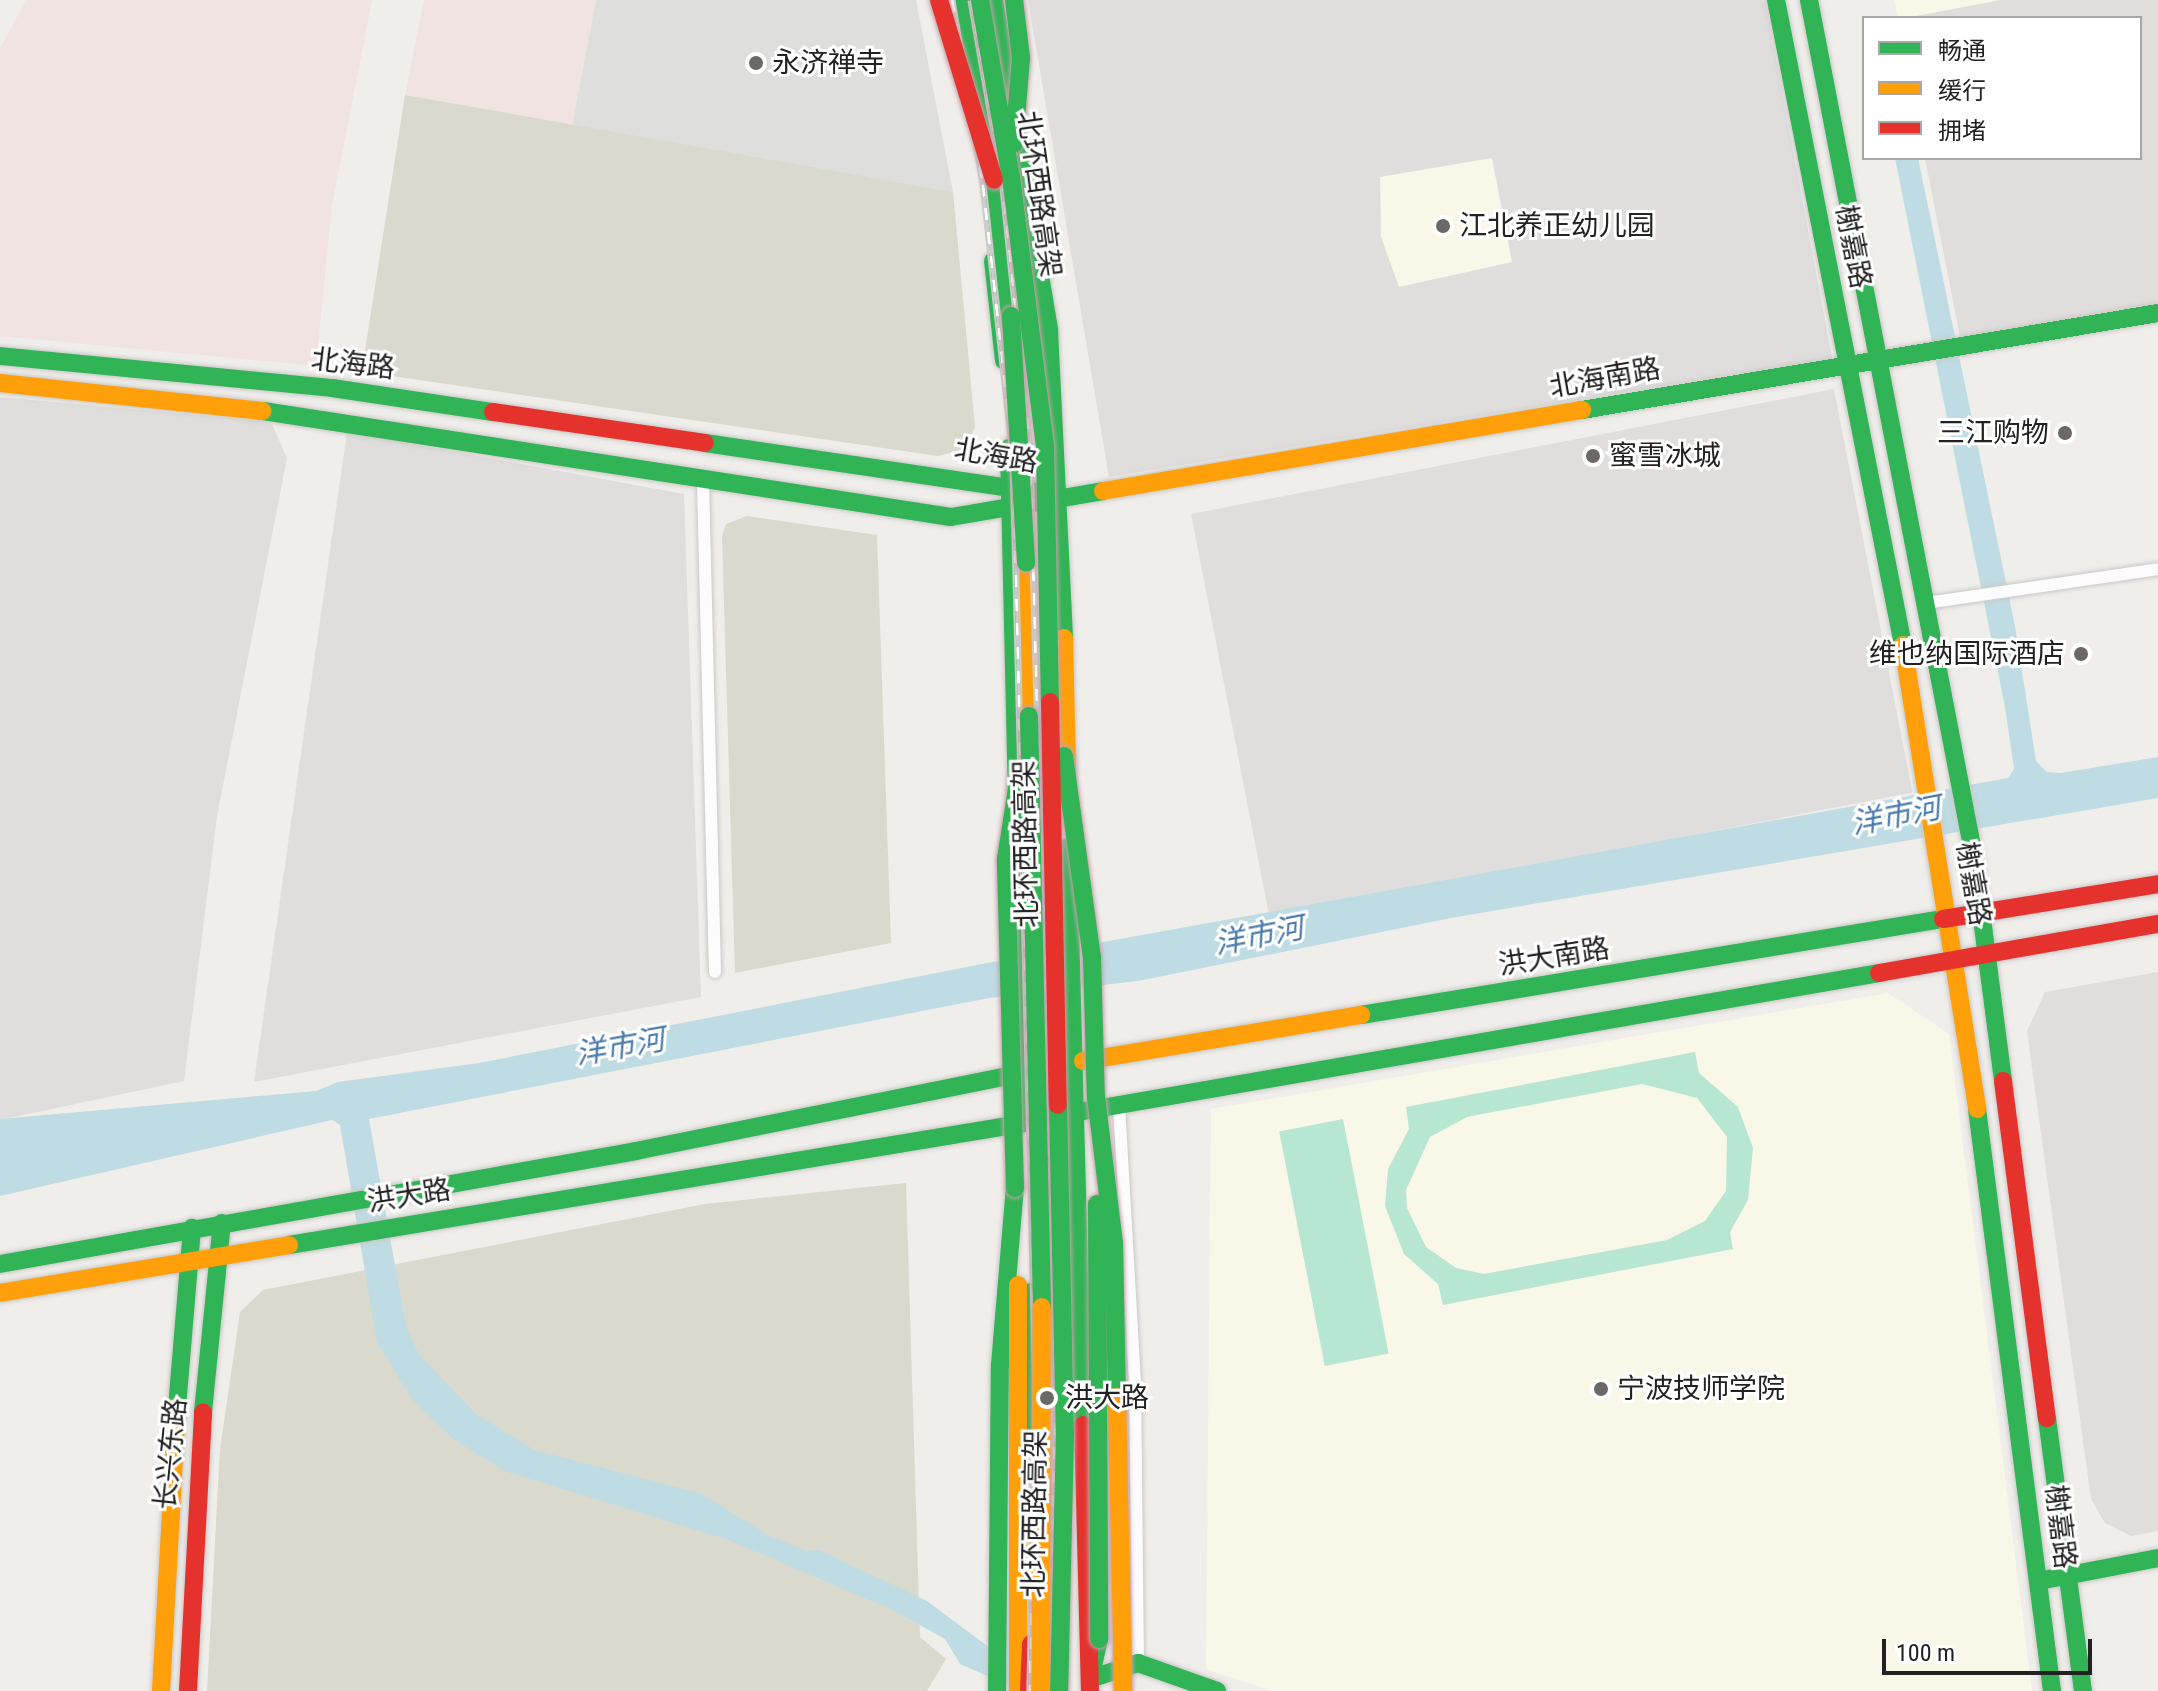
<!DOCTYPE html>
<meta charset="utf-8">
<style>
body{margin:0}
#map{position:relative;width:2158px;height:1691px;overflow:hidden;background:#f0eeeb;font-family:"Roboto Condensed","Noto Sans SC",sans-serif}
div>[style]{position:absolute}
.residential>*{inset:0;background:#dfdedc;transform-origin:0 0}
.commercial>*{inset:0;background:#f1e3e1}
.education>*{inset:0;background:#f8f7e8}
.religious>*{inset:0;background:#dededc}
.construction>*{inset:0;background:#d9d9cd}
.pitch>*{inset:0;background:#b7e6d2;transform-origin:0 0}
.water>*{inset:0;background:#bfdbe3}
.roads{filter:drop-shadow(0 0 2px #c9c8c7) drop-shadow(0 0 2px #c9c8c7)}
.street>*{height:12px;margin:-6px;padding:0 6px;transform-origin:6px;border-radius:6px;background:#fdfcfc}
.fast>*{height:18px;margin:-9px;padding:0 9px;transform-origin:9px;border-radius:9px;background:#30b455}
.slow>*{height:18px;margin:-9px;padding:0 9px;transform-origin:9px;border-radius:9px;background:#ff9f0a}
.jam>*{height:18px;margin:-9px;padding:0 9px;transform-origin:9px;border-radius:9px;background:#e5322d}
.rail>*{height:7px;margin-top:-3.5px;transform-origin:0;background:repeating-linear-gradient(90deg,#fff 0 12px,#ccc 0 24px);box-sizing:border-box;border-block:2px solid #ccc}
.bridges{filter:drop-shadow(0 0 2px #c5a2ac) drop-shadow(0 0 2px #c5a2ac)}
.fast-bridge>*{height:18px;margin:-9px;padding:0 9px;transform-origin:9px;border-radius:9px;background:#30b455}
.slow-bridge>*{height:18px;margin:-9px;padding:0 9px;transform-origin:9px;border-radius:9px;background:#ff9f0a}
.jam-bridge>*{height:18px;margin:-9px;padding:0 9px;transform-origin:9px;border-radius:9px;background:#e5322d}
.dots>*{width:22px;height:22px;translate:-50% -50%;box-sizing:border-box;border:4px solid #fff;border-radius:50%}
span{translate:-50% -50%;white-space:nowrap;text-align:center;line-height:1.15;-webkit-text-stroke:6px #fff;paint-order:stroke}
.poi-label{font-size:28px;color:#222}
.left{translate:0 -50%;text-align:left}
.right{translate:-100% -50%;text-align:right}
.street-label{font-size:28px;color:#222}
.water-label{font-size:30px;color:#4a7aab;font-style:italic}
.legend{position:absolute;left:1862px;top:16px;width:280px;height:144px;box-sizing:border-box;background:#fff;border:2px solid #a7a7a7;margin:0;padding:10px 14px;list-style:none;font-size:24px;color:#222}
.legend li{display:flex;align-items:center;gap:16px;height:40px}
.legend b{width:40px;border:2px solid #a7a7a7}
.scale{position:absolute;left:1882px;top:1639px;width:210px;height:36px;box-sizing:border-box;border:4px solid #222;border-top:0;padding-left:10px;font-size:24px;line-height:28px;white-space:nowrap;color:#222;-webkit-text-stroke:6px #fff;paint-order:stroke}
</style>
<div id="map">
<div class="residential">
<i style="clip-path:polygon(1028px 0,1765px 0,1832px 358px,1109px 477px)"></i>
<i style="clip-path:polygon(2000px 0,2158px 0,2158px 303px,1960px 337px,1925px 158px,2140px 158px,2140px 18px,1905px 18px)"></i>
<i style="left:1834px;top:389px;width:411px;height:655px;rotate:79deg"></i>
<i style="clip-path:polygon(0 397px,271px 422px,287px 458px,217px 816px,184px 1081px,0 1120px)"></i>
<i style="clip-path:polygon(347px 432px,684px 494px,701px 997px,254px 1082px)"></i>
<i style="clip-path:polygon(2158px 972px,2158px 1531px,2131px 1536px,2105px 1523px,2091px 1499px,2027px 1031px,2045px 992px)"></i>
</div>
<div class="commercial">
<i style="clip-path:polygon(26px 0,372px 0,332px 206px,316px 366px,0 336px,0 48px)"></i>
<i style="clip-path:polygon(424px 0,596px 0,572px 126px,405px 95px)"></i>
</div>
<div class="education">
<i style="clip-path:polygon(1894px 0,2000px 0,1905px 18px,1898px 18px)"></i>
<i style="clip-path:polygon(1492px 158px,1512px 262px,1399px 287px,1381px 237px,1380px 177px)"></i>
<i style="clip-path:polygon(1888px 993px,1949px 1034px,2032px 1691px,1272px 1691px,1206px 1669px,1211px 1109px)"></i>
</div>
<div class="religious">
<i style="clip-path:polygon(596px 0,916px 0,953px 192px,572px 126px)"></i>
</div>
<div class="construction">
<i style="clip-path:polygon(405px 95px,953px 192px,975px 427px,965px 449px,938px 456px,371px 373px,364px 357px)"></i>
<i style="clip-path:polygon(747px 516px,877px 535px,891px 943px,735px 973px,722px 536px,726px 524px)"></i>
<i style="clip-path:polygon(906px 1183px,920px 1637px,946px 1659px,927px 1691px,207px 1691px,220px 1449px,240px 1312px,263px 1290px,705px 1204px)"></i>
</div>
<div class="pitch">
<i style="clip-path:polygon(evenodd,1695px 1052px,1699px 1073px,1738px 1107px,1753px 1148px,1748px 1200px,1730px 1232px,1733px 1249px,1443px 1305px,1438px 1284px,1404px 1254px,1385px 1206px,1388px 1169px,1409px 1129px,1406px 1107px,1695px 1052px,1642px 1084px,1697px 1098px,1727px 1137px,1726px 1191px,1705px 1221px,1667px 1240px,1484px 1274px,1456px 1268px,1426px 1247px,1407px 1208px,1406px 1190px,1430px 1137px,1467px 1117px,1642px 1084px)"></i>
<i style="left:1343px;top:1119px;width:239px;height:65px;rotate:79deg"></i>
</div>
<div class="water">
<i style="clip-path:polygon(1895px 158px,1918px 158px,2015px 626px,2036px 761px,2047px 772px,2061px 773px,2158px 757px,2158px 798px,1451px 918px,1138px 981px,989px 998px,369px 1119px,406px 1327px,419px 1355px,476px 1414px,534px 1450px,702px 1494px,769px 1536px,807px 1551px,819px 1550px,927px 1601px,1013px 1665px,1022px 1691px,960px 1664px,945px 1639px,893px 1610px,729px 1540px,505px 1471px,452px 1438px,412px 1399px,377px 1342px,340px 1125px,332px 1120px,0 1196px,0 1119px,316px 1091px,338px 1082px,479px 1063px,982px 964px,2008px 778px,2014px 769px,2005px 707px)"></i>
</div>
<div class="roads">
<div class="street">
<i style="left:703px;top:482px;width:490px;rotate:88.6deg"></i>
<i style="left:1926px;top:603px;width:234px;rotate:-8.3deg"></i>
<i style="left:1119px;top:1105px;width:274px;rotate:86.7deg"></i>
<i style="left:1135px;top:1379px;width:284px;rotate:89.4deg"></i>
</div>
<div class="fast">
<i style="left:964px;top:0;width:319px;rotate:81.5deg"></i>
<i style="left:994px;top:0;width:335px;rotate:80.5deg"></i>
<i style="left:1049px;top:330px;width:308px;rotate:87.2deg"></i>
<i style="left:1776px;top:0;width:657px;rotate:78.86deg"></i>
<i style="left:1809px;top:0;width:873px;rotate:79.1deg"></i>
<i style="left:1974px;top:857px;width:226px;rotate:82.6deg"></i>
<i style="left:993px;top:261px;width:100px;rotate:83.7deg"></i>
<i style="left:0;top:356px;width:334px;rotate:5.5deg"></i>
<i style="left:332px;top:388px;width:163px;rotate:8.5deg"></i>
<i style="left:1582px;top:410px;width:584px;rotate:-9.56deg"></i>
<i style="left:263px;top:411px;width:696px;rotate:8.76deg"></i>
<i style="left:951px;top:517px;width:154px;rotate:-9.7deg"></i>
<i style="left:705px;top:443px;width:357px;rotate:8.4deg"></i>
<i style="left:1009px;top:448px;width:344px;rotate:88.7deg"></i>
<i style="left:1018px;top:824px;width:288px;rotate:88.2deg"></i>
<i style="left:1068px;top:847px;width:578px;rotate:88.51deg"></i>
<i style="left:1361px;top:1015px;width:590px;rotate:-9.37deg"></i>
<i style="left:1977px;top:1109px;width:587px;rotate:82.66deg"></i>
<i style="left:1061px;top:1115px;width:830px;rotate:-9.85deg"></i>
<i style="left:289px;top:1245px;width:746px;rotate:-9.41deg"></i>
<i style="left:0;top:1264px;width:646px;rotate:-10.07deg"></i>
<i style="left:636px;top:1151px;width:395px;rotate:-11.4deg"></i>
<i style="left:1031px;top:1292px;width:136px;rotate:89.6deg"></i>
<i style="left:177px;top:1407px;width:180px;rotate:-85.2deg"></i>
<i style="left:203px;top:1412px;width:190px;rotate:-84.3deg"></i>
<i style="left:2047px;top:1418px;width:275px;rotate:82.5deg"></i>
<i style="left:2039px;top:1581px;width:121px;rotate:-10.9deg"></i>
<i style="left:1090px;top:1679px;width:51px;rotate:-18.4deg"></i>
<i style="left:1138px;top:1663px;width:84px;rotate:19.5deg"></i>
<i style="left:1090px;top:1679px;width:41px;rotate:-77.3deg"></i>
<i style="left:997px;top:1691px;width:326px;rotate:-89.5deg"></i>
<i style="left:1000px;top:1365px;width:178px;rotate:-85.2deg"></i>
</div>
<div class="slow">
<i style="left:0;top:383px;width:264px;rotate:6.1deg"></i>
<i style="left:1103px;top:491px;width:486px;rotate:-9.6deg"></i>
<i style="left:1026px;top:563px;width:153px;rotate:88.9deg"></i>
<i style="left:1064px;top:638px;width:133px;rotate:88.7deg"></i>
<i style="left:1903px;top:645px;width:470px;rotate:80.9deg"></i>
<i style="left:1083px;top:1061px;width:282px;rotate:-9.4deg"></i>
<i style="left:1018px;top:1285px;width:406px;rotate:90deg"></i>
<i style="left:0;top:1293px;width:293px;rotate:-9.4deg"></i>
<i style="left:161px;top:1691px;width:284px;rotate:-86.8deg"></i>
</div>
<div class="jam">
<i style="left:493px;top:412px;width:214px;rotate:8.3deg"></i>
<i style="left:1943px;top:919px;width:218px;rotate:-9.2deg"></i>
<i style="left:1879px;top:973px;width:283px;rotate:-10deg"></i>
<i style="left:2003px;top:1081px;width:340px;rotate:82.6deg"></i>
<i style="left:1083px;top:1425px;width:266px;rotate:88.5deg"></i>
<i style="left:188px;top:1691px;width:279px;rotate:-86.9deg"></i>
<i style="left:1029px;top:1691px;width:47px;rotate:-87.6deg"></i>
</div>
</div>
<div class="rail">
<i style="left:952px;top:0;width:187px;rotate:80.4deg"></i>
<i style="left:983px;top:184px;width:273px;rotate:83.7deg"></i>
<i style="left:1013px;top:455px;width:942px;rotate:88.6deg"></i>
<i style="left:1036px;top:1397px;width:294px;rotate:91.2deg"></i>
<i style="left:971px;top:0;width:181px;rotate:80.1deg"></i>
<i style="left:1002px;top:178px;width:272px;rotate:84.1deg"></i>
<i style="left:1030px;top:449px;width:950px;rotate:88.43deg"></i>
<i style="left:1056px;top:1399px;width:292px;rotate:91.6deg"></i>
</div>
<div class="bridges">
<div class="fast-bridge">
<i style="left:980px;top:0;width:180px;rotate:80.1deg"></i>
<i style="left:1011px;top:177px;width:271px;rotate:82.8deg"></i>
<i style="left:1045px;top:446px;width:256px;rotate:88.9deg"></i>
<i style="left:1014px;top:0;width:58px;rotate:83.1deg"></i>
<i style="left:1021px;top:58px;width:86px;rotate:94.7deg"></i>
<i style="left:1011px;top:316px;width:247px;rotate:86.5deg"></i>
<i style="left:1029px;top:716px;width:591px;rotate:88.74deg"></i>
<i style="left:1064px;top:756px;width:204px;rotate:82.1deg"></i>
<i style="left:1092px;top:958px;width:139px;rotate:88.4deg"></i>
<i style="left:1096px;top:1097px;width:147px;rotate:83deg"></i>
<i style="left:1114px;top:1243px;width:154px;rotate:88.9deg"></i>
<i style="left:1058px;top:1105px;width:328px;rotate:88.8deg"></i>
<i style="left:1065px;top:1433px;width:258px;rotate:91.3deg"></i>
<i style="left:1015px;top:1188px;width:329px;rotate:-91.6deg"></i>
<i style="left:1006px;top:859px;width:84px;rotate:-81.1deg"></i>
<i style="left:1097px;top:1204px;width:435px;rotate:89.7deg"></i>
</div>
<div class="slow-bridge">
<i style="left:1117px;top:1397px;width:294px;rotate:88.8deg"></i>
<i style="left:1041px;top:1691px;width:384px;rotate:-89.9deg"></i>
</div>
<div class="jam-bridge">
<i style="left:939px;top:0;width:188px;rotate:73deg"></i>
<i style="left:1050px;top:702px;width:403px;rotate:88.9deg"></i>
</div>
</div>
<div class="dots">
<i style="left:756px;top:63px;background:#6a6968"></i>
<i style="left:1443px;top:226px;background:#6a6968"></i>
<i style="left:2065px;top:433px;background:#6a6968"></i>
<i style="left:1593px;top:456px;background:#6a6968"></i>
<i style="left:2081px;top:654px;background:#6a6968"></i>
<i style="left:1601px;top:1389px;background:#6a6968"></i>
<i style="left:1047px;top:1398px;background:#6a6968"></i>
</div>
<div class="poi-label">
<span class="left" style="left:772px;top:63px">永济禅寺</span>
<span class="left" style="left:1459px;top:226px">江北养正幼儿园</span>
<span class="right" style="left:2049px;top:433px">三江购物</span>
<span class="left" style="left:1609px;top:456px">蜜雪冰城</span>
<span class="right" style="left:2065px;top:654px">维也纳国际酒店</span>
<span class="left" style="left:1617px;top:1389px">宁波技师学院</span>
<span class="left" style="left:1065px;top:1398px">洪大路</span>
</div>
<div class="street-label">
<span style="left:1039px;top:194px;rotate:82deg">北环西路高架</span>
<span style="left:1853px;top:247px;rotate:79deg">榭嘉路</span>
<span style="left:353px;top:364px;rotate:7deg">北海路</span>
<span style="left:1605px;top:378px;rotate:-10deg">北海南路</span>
<span style="left:996px;top:456px;rotate:10deg">北海路</span>
<span style="left:1026px;top:844px;rotate:-91deg">北环西路高架</span>
<span style="left:1973px;top:884px;rotate:80deg">榭嘉路</span>
<span style="left:1554px;top:957px;rotate:-9deg">洪大南路</span>
<span style="left:409px;top:1196px;rotate:-9deg">洪大路</span>
<span style="left:171px;top:1454px;rotate:-84deg">长兴东路</span>
<span style="left:1035px;top:1514px;rotate:-89deg">北环西路高架</span>
<span style="left:2060px;top:1527px;rotate:83deg">榭嘉路</span>
</div>
<div class="water-label">
<span style="left:1896px;top:816px;rotate:-11deg">洋市河</span>
<span style="left:1259px;top:936px;rotate:-11deg">洋市河</span>
<span style="left:620px;top:1047px;rotate:-10deg">洋市河</span>
</div>
<ul class="legend">
<li><b style="height:10px;background:#30b455"></b>畅通</li>
<li><b style="height:10px;background:#ff9f0a"></b>缓行</li>
<li><b style="height:10px;background:#e5322d"></b>拥堵</li>
</ul>
<div class="scale">100 m</div>
</div>
